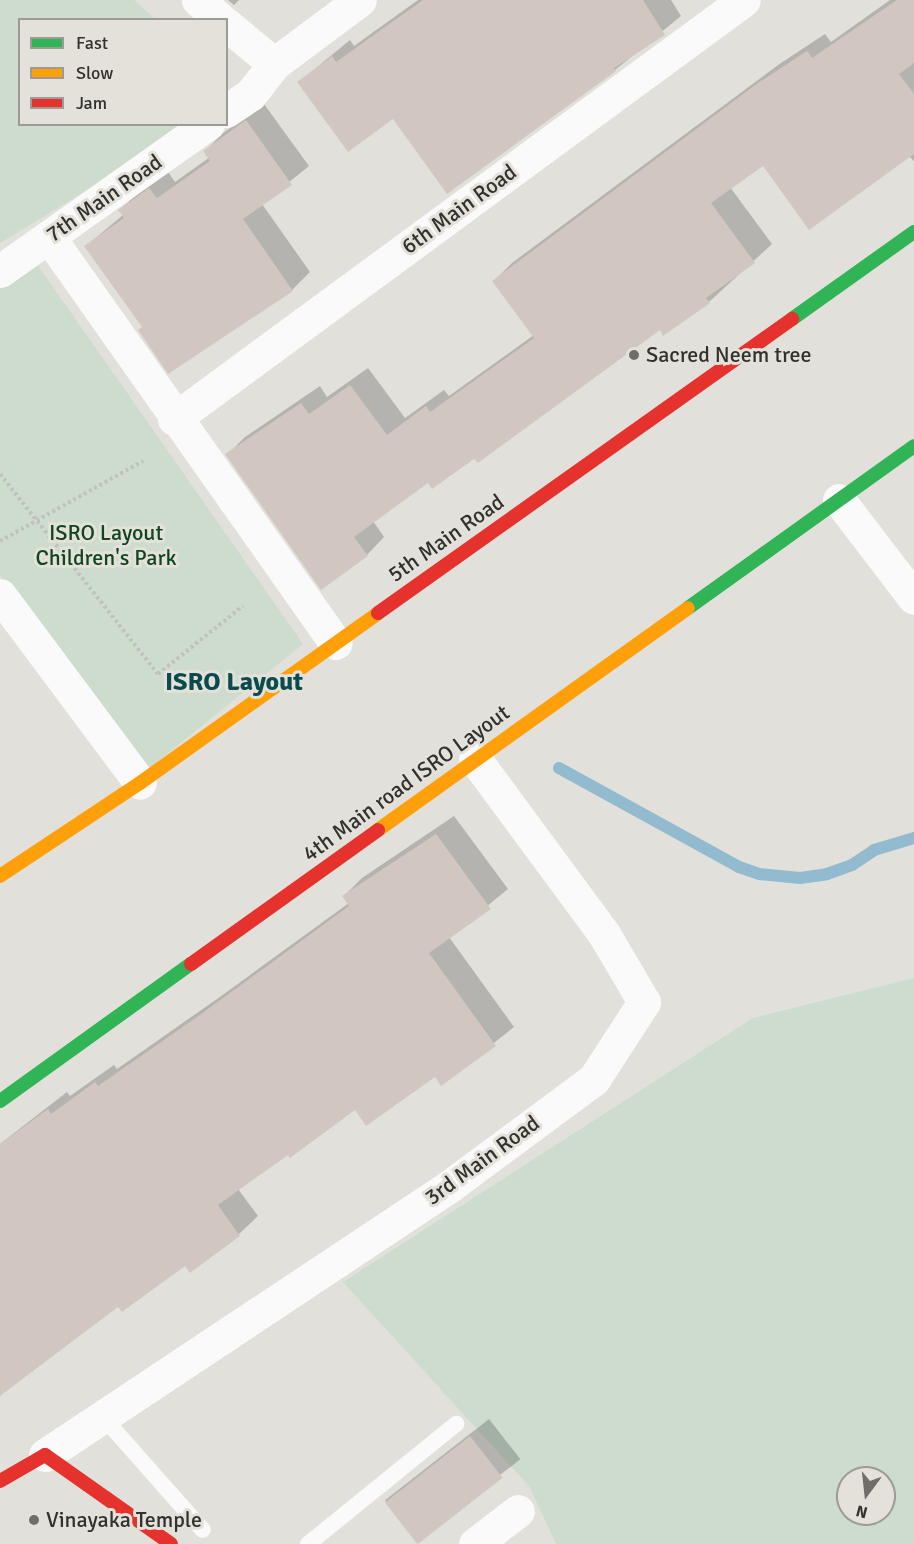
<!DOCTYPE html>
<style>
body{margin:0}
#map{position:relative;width:914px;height:1544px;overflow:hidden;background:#e1e0db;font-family:Signika,sans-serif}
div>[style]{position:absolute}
.green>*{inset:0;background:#cddccc}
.shadow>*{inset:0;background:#0003;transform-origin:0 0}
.stream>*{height:12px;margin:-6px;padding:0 6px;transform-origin:6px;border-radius:6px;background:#92bbcf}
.building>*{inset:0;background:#d2c7c0;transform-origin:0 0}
.path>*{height:4px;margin-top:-2px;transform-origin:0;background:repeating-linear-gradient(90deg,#c1c1bf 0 3px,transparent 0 6px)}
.lane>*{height:16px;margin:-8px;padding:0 8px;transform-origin:8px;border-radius:8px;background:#fafafa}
.street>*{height:33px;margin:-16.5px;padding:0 16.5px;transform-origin:16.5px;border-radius:16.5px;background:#fafafa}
.fast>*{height:14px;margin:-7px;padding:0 7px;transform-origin:7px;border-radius:7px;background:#30b455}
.slow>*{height:14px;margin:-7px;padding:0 7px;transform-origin:7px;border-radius:7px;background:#ff9f0a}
.jam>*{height:14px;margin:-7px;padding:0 7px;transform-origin:7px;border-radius:7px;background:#e5322d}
.dots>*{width:16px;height:16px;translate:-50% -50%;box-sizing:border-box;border:3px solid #e3e1d9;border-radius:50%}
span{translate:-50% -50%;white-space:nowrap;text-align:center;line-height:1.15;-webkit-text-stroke:6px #e3e1d9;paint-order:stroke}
.street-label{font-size:22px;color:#32312e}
.poi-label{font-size:22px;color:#32312e}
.left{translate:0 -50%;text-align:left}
.park-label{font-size:22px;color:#0f451f}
.quarter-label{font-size:26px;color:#0a4b4d;font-weight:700}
.legend{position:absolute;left:18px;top:18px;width:210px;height:108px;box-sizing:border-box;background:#e3e1d9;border:2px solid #9c9b95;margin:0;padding:8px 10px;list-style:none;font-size:18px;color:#32312e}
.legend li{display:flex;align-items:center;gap:12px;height:30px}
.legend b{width:30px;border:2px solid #9c9b95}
.north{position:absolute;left:836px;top:1466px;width:60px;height:60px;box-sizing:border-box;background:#e3e1d9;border:2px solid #9c9b95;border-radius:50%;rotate:195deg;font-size:16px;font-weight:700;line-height:24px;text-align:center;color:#32312e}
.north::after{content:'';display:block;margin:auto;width:21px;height:27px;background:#6f6e6b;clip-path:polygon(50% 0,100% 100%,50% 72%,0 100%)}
</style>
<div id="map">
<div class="green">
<i style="clip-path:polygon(0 0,134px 0,155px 19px,20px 20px,20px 124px,194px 125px,0 243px)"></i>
<i style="clip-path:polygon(34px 260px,303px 644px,141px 775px,0 575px,0 283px)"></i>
<i style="clip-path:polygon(evenodd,914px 978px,914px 1544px,556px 1544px,529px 1486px,343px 1282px,753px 1018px,914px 978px,848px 1478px,884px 1478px,884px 1514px,848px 1514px,848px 1478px)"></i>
</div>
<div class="shadow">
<i style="clip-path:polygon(228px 0,239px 0,234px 5px)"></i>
<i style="clip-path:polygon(418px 0,671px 0,681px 16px,615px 70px,393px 117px,299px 82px,350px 40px,354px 46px)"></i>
<i style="clip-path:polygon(890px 0,914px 0,914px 161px,909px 156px,763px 164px,730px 187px,772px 244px,709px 302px,660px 328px,475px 457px,428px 481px,373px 521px,384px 537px,367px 555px,227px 455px,245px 437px,320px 386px,327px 397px,368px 368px,405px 418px,444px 390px,449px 396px,534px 335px,494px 281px,512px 263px,778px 65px,825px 34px,831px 42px)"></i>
<i style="clip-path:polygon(264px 104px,309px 166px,262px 204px,310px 272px,292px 290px,169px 372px,144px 326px,86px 246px,123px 215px,120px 210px,138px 193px,168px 172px,175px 182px,210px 157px,205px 151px,223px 133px)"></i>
<i style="clip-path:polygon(454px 816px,508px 889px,449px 937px,514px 1027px,442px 1084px,435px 1075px,355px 1108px,238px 1189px,258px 1216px,239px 1234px,190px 1271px,185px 1264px,118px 1305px,0 1394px,0 1144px,67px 1092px,70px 1096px,114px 1065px,117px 1069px,217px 999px,349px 903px,344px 896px,362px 878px)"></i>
<i style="left:489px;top:1419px;width:51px;height:132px;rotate:52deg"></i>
</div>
<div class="stream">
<i style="left:559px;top:768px;width:205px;rotate:28.8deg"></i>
<i style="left:739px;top:867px;width:21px;rotate:19deg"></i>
<i style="left:759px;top:874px;width:41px;rotate:5.6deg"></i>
<i style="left:800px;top:878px;width:27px;rotate:-8deg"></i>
<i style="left:827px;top:874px;width:27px;rotate:-20deg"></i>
<i style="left:852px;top:865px;width:27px;rotate:-34deg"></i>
<i style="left:874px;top:850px;width:42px;rotate:-16.7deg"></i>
</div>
<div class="building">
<i style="clip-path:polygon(423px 0,643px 0,665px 35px,614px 68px,616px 71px,447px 194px,393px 119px,348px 152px,297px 82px,332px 56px,336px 62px)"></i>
<i style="clip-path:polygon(897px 0,914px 0,914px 63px,899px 74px,914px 94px,914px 154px,809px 230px,763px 166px,711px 203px,755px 263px,706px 298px,710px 303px,663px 336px,660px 330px,478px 463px,474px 459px,432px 489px,428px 483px,354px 537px,368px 556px,321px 590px,225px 454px,301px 403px,309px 414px,350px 385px,387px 435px,426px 406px,430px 412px,534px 338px,492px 281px,758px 83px,807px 51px,812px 58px)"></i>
<i style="clip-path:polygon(246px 120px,292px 185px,243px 219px,293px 291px,168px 374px,138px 330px,142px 327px,84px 246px,124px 218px,118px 210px,149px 188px,157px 198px,210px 161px,203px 151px)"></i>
<i style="clip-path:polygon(436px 834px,491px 909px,429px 953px,496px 1046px,441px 1086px,435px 1077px,366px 1126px,355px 1110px,290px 1158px,288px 1155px,218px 1205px,240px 1236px,190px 1273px,185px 1266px,122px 1312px,118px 1307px,0 1396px,0 1144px,48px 1109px,51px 1114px,95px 1082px,98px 1086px,197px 1017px,349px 906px,342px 896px)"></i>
<i style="left:470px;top:1436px;width:53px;height:108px;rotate:52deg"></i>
</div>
<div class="path">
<i style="left:0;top:474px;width:255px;rotate:51.7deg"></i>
<i style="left:158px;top:674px;width:109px;rotate:-38.7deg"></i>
<i style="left:0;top:541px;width:164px;rotate:-29.2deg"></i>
</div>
<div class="lane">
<i style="left:102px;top:1416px;width:152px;rotate:48.5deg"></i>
<i style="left:308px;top:1544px;width:191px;rotate:-39deg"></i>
</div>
<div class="street">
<i style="left:198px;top:0;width:30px;rotate:41deg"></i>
<i style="left:226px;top:24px;width:62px;rotate:39.8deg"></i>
<i style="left:226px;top:111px;width:29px;rotate:-34deg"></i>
<i style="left:250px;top:95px;width:39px;rotate:-52deg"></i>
<i style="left:274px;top:64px;width:107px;rotate:-36.7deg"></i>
<i style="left:49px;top:237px;width:497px;rotate:54.8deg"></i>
<i style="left:0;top:271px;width:255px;rotate:-35.3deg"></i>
<i style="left:174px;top:419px;width:707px;rotate:-36.32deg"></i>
<i style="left:839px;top:500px;width:123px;rotate:52.6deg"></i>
<i style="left:0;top:595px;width:234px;rotate:53.3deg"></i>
<i style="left:45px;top:1455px;width:488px;rotate:-33.6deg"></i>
<i style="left:451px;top:1185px;width:178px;rotate:-36.5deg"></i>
<i style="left:594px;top:1079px;width:92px;rotate:-57deg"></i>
<i style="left:644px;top:1002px;width:79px;rotate:-120.5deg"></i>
<i style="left:604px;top:934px;width:217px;rotate:-126.4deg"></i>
<i style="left:475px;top:1544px;width:54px;rotate:-37.5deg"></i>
</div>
<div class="fast">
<i style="left:792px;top:319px;width:150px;rotate:-35.5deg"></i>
<i style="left:688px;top:608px;width:278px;rotate:-35.6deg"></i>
<i style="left:0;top:1101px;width:235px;rotate:-35.7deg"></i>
</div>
<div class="slow">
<i style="left:378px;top:830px;width:381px;rotate:-35.6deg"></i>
<i style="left:0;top:876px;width:168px;rotate:-33.6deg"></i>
<i style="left:140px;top:783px;width:292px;rotate:-35.5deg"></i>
</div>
<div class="jam">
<i style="left:378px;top:613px;width:508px;rotate:-35.38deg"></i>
<i style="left:191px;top:964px;width:230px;rotate:-35.6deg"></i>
<i style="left:0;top:1481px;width:52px;rotate:-30deg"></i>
<i style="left:45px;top:1455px;width:154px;rotate:35.2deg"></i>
</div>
<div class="dots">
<i style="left:634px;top:355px;background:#6f6e6b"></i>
<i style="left:34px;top:1520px;background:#6f6e6b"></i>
</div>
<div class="street-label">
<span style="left:104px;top:198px;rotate:-35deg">7th Main Road</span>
<span style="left:459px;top:209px;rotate:-36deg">6th Main Road</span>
<span style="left:446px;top:538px;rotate:-35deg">5th Main Road</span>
<span style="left:406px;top:783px;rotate:-36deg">4th Main road ISRO Layout</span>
<span style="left:482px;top:1160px;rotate:-36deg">3rd Main Road</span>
</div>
<div class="poi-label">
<span class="left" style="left:646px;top:355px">Sacred Neem tree</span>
<span class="left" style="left:46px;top:1520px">Vinayaka Temple</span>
</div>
<div class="park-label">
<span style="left:106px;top:545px">ISRO Layout<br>Children's Park</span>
</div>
<div class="quarter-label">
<span style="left:234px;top:683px">ISRO Layout</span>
</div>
<ul class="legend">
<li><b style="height:8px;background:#30b455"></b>Fast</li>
<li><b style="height:8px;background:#ff9f0a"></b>Slow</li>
<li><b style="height:8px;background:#e5322d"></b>Jam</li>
</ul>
<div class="north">N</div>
</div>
